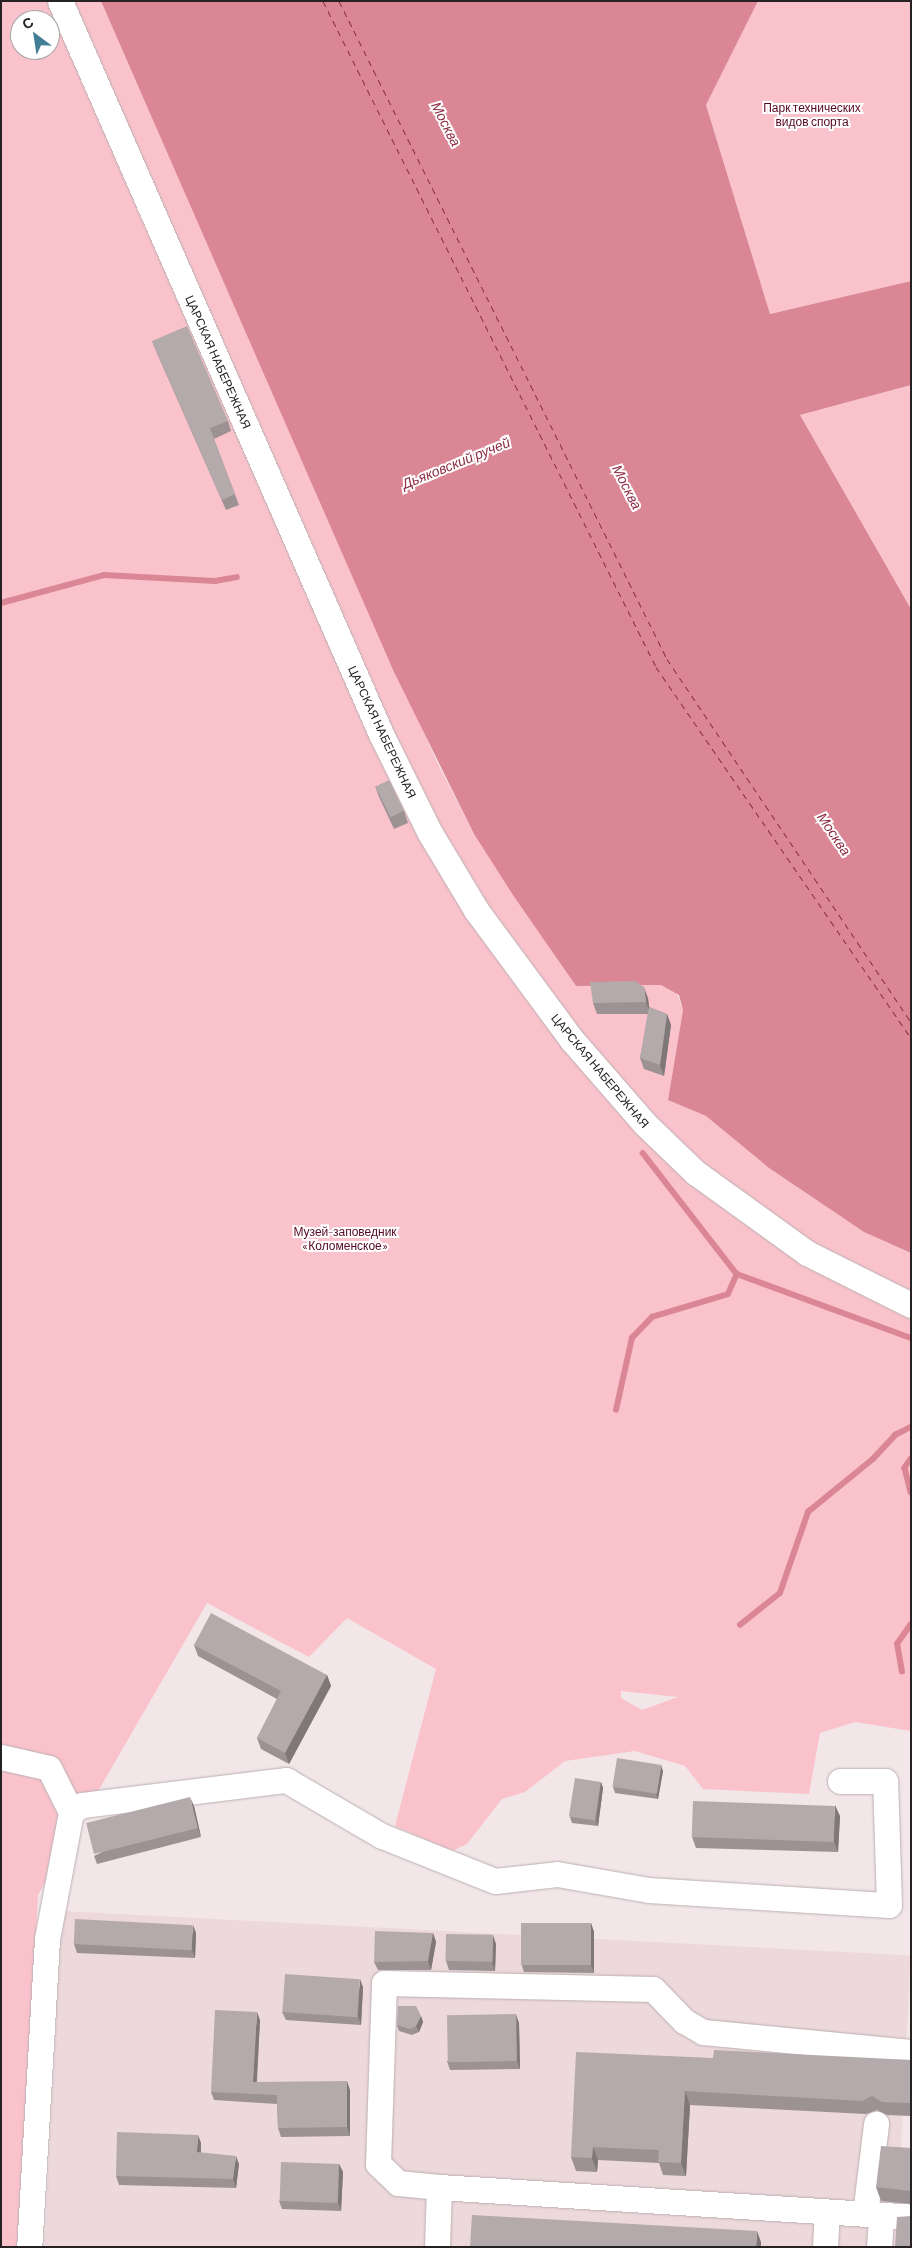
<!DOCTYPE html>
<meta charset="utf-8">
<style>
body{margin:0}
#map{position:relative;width:912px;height:2248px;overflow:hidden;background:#f2e6e8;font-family:Barlow,sans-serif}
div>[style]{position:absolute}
.built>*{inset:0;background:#edd8db;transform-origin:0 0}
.green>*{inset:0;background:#fac3cc}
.water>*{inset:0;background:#da8695}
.stream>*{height:5.5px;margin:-2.75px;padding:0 2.75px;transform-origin:2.75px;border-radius:2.75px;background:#da8695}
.ferry>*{height:1px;margin-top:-0.5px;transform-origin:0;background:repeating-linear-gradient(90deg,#8d2a44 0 6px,transparent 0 11px)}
.roads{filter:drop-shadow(0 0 1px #bbafb1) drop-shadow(0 0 1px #bbafb1)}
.minor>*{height:25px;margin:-12.5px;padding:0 12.5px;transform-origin:12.5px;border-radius:12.5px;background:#fff}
.wall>*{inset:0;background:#9c9293}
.shaded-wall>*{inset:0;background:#7f7778}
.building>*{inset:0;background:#b5aaab;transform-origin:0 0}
span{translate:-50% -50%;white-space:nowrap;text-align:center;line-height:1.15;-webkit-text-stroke:4px #fff;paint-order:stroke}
.park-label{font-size:12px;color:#540821}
.street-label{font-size:12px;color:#262122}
.water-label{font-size:14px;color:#8d2a44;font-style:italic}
.frame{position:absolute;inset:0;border:2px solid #262122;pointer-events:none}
.north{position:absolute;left:10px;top:10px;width:50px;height:50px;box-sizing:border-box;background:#fff;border:1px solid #a8a6a7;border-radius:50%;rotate:329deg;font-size:14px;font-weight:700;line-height:20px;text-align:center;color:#262122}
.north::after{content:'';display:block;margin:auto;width:18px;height:22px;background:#427f96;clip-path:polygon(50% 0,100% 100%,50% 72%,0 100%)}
</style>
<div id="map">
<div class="built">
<i style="left:62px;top:1911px;width:850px;height:337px;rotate:3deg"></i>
</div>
<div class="green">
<i style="clip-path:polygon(evenodd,1px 1px,101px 1px,436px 760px,474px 834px,576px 986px,661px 985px,676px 991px,683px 1010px,668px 1100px,706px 1116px,769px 1168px,864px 1232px,911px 1253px,911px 1731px,855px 1722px,820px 1733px,809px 1794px,703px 1789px,685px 1766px,635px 1751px,565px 1761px,525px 1792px,502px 1799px,467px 1844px,452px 1851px,395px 1826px,436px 1669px,347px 1618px,309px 1657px,207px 1603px,38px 1895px,18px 2247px,1px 2247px,1px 1px,20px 20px,50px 20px,50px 50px,20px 50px,20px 20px,1px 1px,621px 1691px,678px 1697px,642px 1710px,621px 1698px,621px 1691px)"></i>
<i style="clip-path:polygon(758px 1px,911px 1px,911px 281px,770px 314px,706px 105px)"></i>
<i style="clip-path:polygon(911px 385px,911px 609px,800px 415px)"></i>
</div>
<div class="water">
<i style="clip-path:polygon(101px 1px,758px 1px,706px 105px,770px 314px,911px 281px,911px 385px,800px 415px,911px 609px,911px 1253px,864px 1232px,769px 1168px,706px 1116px,668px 1100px,683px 1010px,679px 995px,661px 985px,576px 986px,513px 895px,474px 834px,394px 672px)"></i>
</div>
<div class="stream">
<i style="left:1px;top:603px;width:107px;rotate:-15.2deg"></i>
<i style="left:104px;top:575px;width:111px;rotate:3.1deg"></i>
<i style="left:215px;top:581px;width:22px;rotate:-10deg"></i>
<i style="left:643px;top:1153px;width:153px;rotate:52.2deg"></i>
<i style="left:737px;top:1274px;width:185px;rotate:20.2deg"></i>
<i style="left:616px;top:1410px;width:74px;rotate:-77.5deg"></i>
<i style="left:632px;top:1338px;width:29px;rotate:-46deg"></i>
<i style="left:652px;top:1317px;width:79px;rotate:-16.8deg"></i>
<i style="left:728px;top:1294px;width:22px;rotate:-66deg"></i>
<i style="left:911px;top:1459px;width:11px;rotate:124deg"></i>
<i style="left:905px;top:1468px;width:25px;rotate:76deg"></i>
<i style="left:740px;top:1625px;width:51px;rotate:-38.7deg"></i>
<i style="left:780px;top:1593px;width:86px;rotate:-70.9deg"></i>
<i style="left:808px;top:1512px;width:84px;rotate:-39.2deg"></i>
<i style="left:873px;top:1459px;width:33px;rotate:-47deg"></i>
<i style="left:895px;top:1435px;width:18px;rotate:-27deg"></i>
<i style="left:902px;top:1672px;width:28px;rotate:-100deg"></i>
<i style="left:897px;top:1644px;width:24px;rotate:-55deg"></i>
</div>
<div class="ferry">
<i style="left:323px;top:1px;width:745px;rotate:63.43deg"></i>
<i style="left:656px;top:667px;width:450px;rotate:55.5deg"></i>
<i style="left:339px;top:1px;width:735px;rotate:63.5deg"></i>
<i style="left:667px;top:659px;width:437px;rotate:56.1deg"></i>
</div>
<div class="roads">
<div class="minor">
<i style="left:60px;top:1px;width:800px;rotate:66.35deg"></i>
<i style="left:381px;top:734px;width:110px;rotate:63.7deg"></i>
<i style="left:430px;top:833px;width:90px;rotate:59.1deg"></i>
<i style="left:476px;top:910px;width:162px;rotate:53.6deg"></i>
<i style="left:572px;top:1040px;width:111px;rotate:49deg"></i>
<i style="left:645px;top:1124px;width:71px;rotate:43.9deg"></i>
<i style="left:696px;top:1173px;width:137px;rotate:35.8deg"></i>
<i style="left:807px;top:1253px;width:116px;rotate:26.6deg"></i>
<i style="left:1px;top:1757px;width:49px;rotate:12.9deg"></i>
<i style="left:49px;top:1768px;width:49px;rotate:63.4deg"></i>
<i style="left:71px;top:1812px;width:129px;rotate:100.7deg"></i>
<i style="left:47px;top:1939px;width:309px;rotate:93.3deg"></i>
<i style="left:71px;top:1812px;width:13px;rotate:-32deg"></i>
<i style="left:82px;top:1805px;width:206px;rotate:-7deg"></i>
<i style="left:286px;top:1780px;width:111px;rotate:30.3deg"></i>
<i style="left:382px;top:1836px;width:122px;rotate:21.7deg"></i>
<i style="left:495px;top:1881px;width:62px;rotate:-6.4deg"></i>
<i style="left:557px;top:1874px;width:93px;rotate:9.9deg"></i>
<i style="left:649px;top:1890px;width:240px;rotate:3.6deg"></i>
<i style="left:889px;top:1905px;width:124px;rotate:-91.8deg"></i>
<i style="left:885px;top:1781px;width:45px;rotate:180deg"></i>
<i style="left:439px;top:2187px;width:473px;rotate:3.6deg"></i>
<i style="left:865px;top:2214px;width:91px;rotate:-83deg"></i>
<i style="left:437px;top:2247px;width:60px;rotate:-88.1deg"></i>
<i style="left:439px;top:2187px;width:41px;rotate:-174.4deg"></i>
<i style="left:398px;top:2183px;width:28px;rotate:-136deg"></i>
<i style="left:378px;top:2164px;width:181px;rotate:-88.1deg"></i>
<i style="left:384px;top:1983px;width:269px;rotate:1.3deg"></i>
<i style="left:653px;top:1989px;width:45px;rotate:45.9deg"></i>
<i style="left:684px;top:2021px;width:22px;rotate:30deg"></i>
<i style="left:703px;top:2032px;width:209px;rotate:5.5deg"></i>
<i style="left:825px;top:2247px;width:35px;rotate:-87deg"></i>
<i style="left:879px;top:2247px;width:32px;rotate:-86deg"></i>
</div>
</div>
<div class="wall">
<i style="clip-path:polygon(152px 341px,228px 421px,231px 431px,214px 439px,239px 505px,226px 510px,156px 351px)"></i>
<i style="clip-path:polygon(375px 786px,404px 811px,408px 823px,394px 829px,379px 797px)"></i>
<i style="clip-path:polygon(648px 998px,649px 1007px,667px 1014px,671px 1025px,664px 1076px,644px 1069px,640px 1058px,648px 1014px,597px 1014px,593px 1003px)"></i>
<i style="clip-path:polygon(194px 1645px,327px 1675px,331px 1686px,289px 1764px,261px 1749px,257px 1738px,277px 1699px,198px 1656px)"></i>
<i style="clip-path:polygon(663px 1771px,658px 1799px,615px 1793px,613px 1787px)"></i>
<i style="clip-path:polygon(601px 1782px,603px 1788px,598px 1826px,572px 1823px,570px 1817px)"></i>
<i style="clip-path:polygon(194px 1806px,201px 1837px,97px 1864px,94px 1856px)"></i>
<i style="clip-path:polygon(840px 1816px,838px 1852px,696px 1848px,692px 1837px)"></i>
<i style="clip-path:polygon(591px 1923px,594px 1932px,594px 1973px,524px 1972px,521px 1963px)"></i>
<i style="clip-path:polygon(196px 1933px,195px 1958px,77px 1953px,74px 1944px)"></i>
<i style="clip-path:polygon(433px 1933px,436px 1942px,431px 1970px,378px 1970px,374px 1962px)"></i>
<i style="clip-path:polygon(496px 1944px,495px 1971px,449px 1970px,446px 1961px)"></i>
<i style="clip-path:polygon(363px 1987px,361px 2025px,286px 2020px,282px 2012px)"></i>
<i style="clip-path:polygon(421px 2016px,423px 2022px,419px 2032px,412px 2035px,399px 2031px,397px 2025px)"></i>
<i style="clip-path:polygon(260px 2020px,257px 2082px,350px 2090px,350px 2136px,281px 2137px,278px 2128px,277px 2104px,214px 2100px,211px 2092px)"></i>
<i style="clip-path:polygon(519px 2023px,520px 2069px,450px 2070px,447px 2061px)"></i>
<i style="clip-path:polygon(713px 2058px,911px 2060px,911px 2116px,887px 2115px,877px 2110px,866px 2114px,690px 2105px,686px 2176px,663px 2175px,659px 2163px,598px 2160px,597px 2172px,576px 2171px,571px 2157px)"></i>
<i style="clip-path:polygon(201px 2143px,201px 2153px,239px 2164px,236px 2188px,119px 2185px,116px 2176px)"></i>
<i style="clip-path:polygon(911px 2148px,911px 2204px,881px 2201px,876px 2187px)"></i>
<i style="clip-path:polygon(339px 2164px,343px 2172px,341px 2211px,282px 2209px,279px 2201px)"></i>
</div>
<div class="shaded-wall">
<i style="clip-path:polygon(644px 987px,648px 998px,650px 1014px,646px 1002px)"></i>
<i style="clip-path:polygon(667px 1014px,671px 1025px,664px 1076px,660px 1065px)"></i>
<i style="clip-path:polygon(327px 1675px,331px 1686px,289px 1764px,285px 1753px)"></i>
<i style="clip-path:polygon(661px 1765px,663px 1771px,658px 1799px,656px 1794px)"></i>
<i style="clip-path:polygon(601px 1782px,603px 1788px,598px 1826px,596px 1821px)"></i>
<i style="clip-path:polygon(190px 1797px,194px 1806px,201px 1837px,198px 1828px)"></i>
<i style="clip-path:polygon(835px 1805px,840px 1816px,838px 1852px,834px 1841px)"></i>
<i style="clip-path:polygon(591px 1923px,594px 1932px,594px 1973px,591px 1965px)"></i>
<i style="clip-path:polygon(193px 1925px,196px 1933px,195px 1958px,192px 1950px)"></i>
<i style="clip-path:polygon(433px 1933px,436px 1942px,431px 1970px,428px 1961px)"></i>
<i style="clip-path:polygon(493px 1935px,496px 1944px,495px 1971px,492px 1962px)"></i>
<i style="clip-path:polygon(360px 1979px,363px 1987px,361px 2025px,358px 2016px)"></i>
<i style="clip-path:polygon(257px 2012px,260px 2020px,256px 2090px,253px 2082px)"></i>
<i style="clip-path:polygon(516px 2014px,519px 2023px,520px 2069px,517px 2061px)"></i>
<i style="clip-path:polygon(421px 2016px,423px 2022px,419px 2032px,416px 2026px)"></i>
<i style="clip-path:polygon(347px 2081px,350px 2090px,350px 2136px,347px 2127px)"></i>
<i style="clip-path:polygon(685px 2091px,690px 2105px,686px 2176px,681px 2163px)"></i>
<i style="clip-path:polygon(198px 2135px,201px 2143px,200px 2161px,197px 2152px)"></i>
<i style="clip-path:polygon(593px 2147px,598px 2160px,597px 2172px,592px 2158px)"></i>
<i style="clip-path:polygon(236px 2156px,239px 2164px,236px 2188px,233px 2179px)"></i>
<i style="clip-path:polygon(339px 2164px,343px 2172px,341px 2211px,338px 2202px)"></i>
<i style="clip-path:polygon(757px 2231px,761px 2242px,761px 2247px,756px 2247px)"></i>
</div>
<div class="building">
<i style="clip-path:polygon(187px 326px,228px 421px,210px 428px,235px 494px,222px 500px,152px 341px)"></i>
<i style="left:389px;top:780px;width:34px;height:15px;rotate:64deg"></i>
<i style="clip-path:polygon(635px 981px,644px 987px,646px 1002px,593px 1003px,590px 982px)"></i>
<i style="clip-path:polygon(649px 1007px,667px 1014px,660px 1065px,640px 1058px)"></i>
<i style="clip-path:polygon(211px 1613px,327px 1675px,285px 1753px,257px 1738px,281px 1691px,194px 1645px)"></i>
<i style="left:617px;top:1758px;width:45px;height:29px;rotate:9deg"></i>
<i style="left:575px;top:1778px;width:26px;height:39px;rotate:9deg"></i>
<i style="left:190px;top:1797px;width:32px;height:107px;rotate:76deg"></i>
<i style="left:693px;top:1801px;width:142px;height:36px;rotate:2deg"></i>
<i style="left:75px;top:1919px;width:118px;height:25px;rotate:3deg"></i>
<i style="left:591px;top:1923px;width:42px;height:70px;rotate:90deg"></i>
<i style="clip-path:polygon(375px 1931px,433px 1933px,428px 1961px,374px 1962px)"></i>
<i style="left:446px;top:1934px;width:47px;height:27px;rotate:1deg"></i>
<i style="left:285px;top:1974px;width:75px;height:38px;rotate:4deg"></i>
<i style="clip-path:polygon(398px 2006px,416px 2006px,421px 2016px,416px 2026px,410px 2029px,397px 2025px)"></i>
<i style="clip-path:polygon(215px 2010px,257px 2012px,253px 2082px,347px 2081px,347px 2127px,278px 2128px,277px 2095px,211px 2092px)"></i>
<i style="left:516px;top:2014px;width:47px;height:69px;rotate:89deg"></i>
<i style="clip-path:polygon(714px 2050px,911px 2060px,911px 2103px,882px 2102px,872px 2096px,862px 2101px,685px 2091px,681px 2163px,658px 2162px,659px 2150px,593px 2147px,592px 2158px,571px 2157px,576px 2052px,713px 2058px)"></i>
<i style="clip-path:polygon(117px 2132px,198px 2135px,197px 2152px,236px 2156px,233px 2179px,116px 2176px)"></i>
<i style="clip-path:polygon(881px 2146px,911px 2148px,911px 2191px,876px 2187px)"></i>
<i style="left:281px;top:2162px;width:58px;height:39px;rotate:2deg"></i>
<i style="clip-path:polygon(472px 2215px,757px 2231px,756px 2247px,470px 2247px)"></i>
<i style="clip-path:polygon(911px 2216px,911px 2247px,895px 2247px,897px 2217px)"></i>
</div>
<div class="park-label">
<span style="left:812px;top:115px">Парк технических<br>видов спорта</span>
<span style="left:345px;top:1239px">Музей-заповедник<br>«Коломенское»</span>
</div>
<div class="street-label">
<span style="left:218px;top:362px;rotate:66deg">ЦАРСКАЯ НАБЕРЕЖНАЯ</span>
<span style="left:382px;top:732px;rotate:65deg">ЦАРСКАЯ НАБЕРЕЖНАЯ</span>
<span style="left:600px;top:1071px;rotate:50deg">ЦАРСКАЯ НАБЕРЕЖНАЯ</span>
</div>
<div class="water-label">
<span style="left:446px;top:124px;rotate:63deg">Москва</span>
<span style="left:456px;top:463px;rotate:-22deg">Дьяковский ручей</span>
<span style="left:627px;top:487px;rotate:63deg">Москва</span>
<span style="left:834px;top:834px;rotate:56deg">Москва</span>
</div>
<div class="frame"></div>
<div class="north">С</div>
</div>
